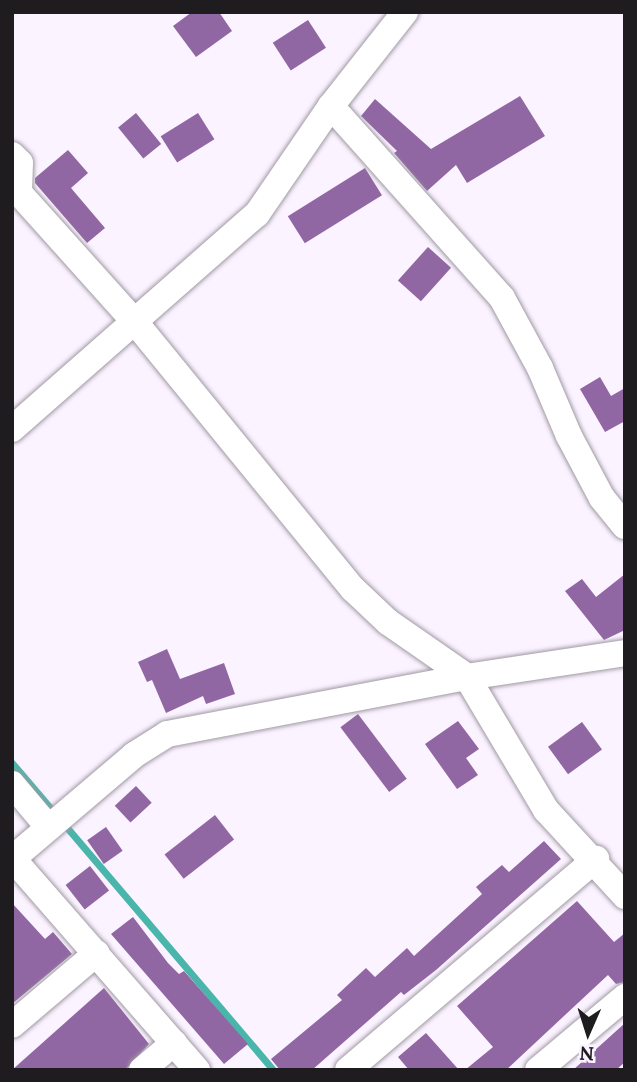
<!DOCTYPE html>
<style>
body{margin:0}
#map{position:relative;width:637px;height:1082px;overflow:hidden;background:#fbf3ff;font-family:Lora,serif}
div>[style]{position:absolute}
.stream>*{height:7px;margin:-3.5px;padding:0 3.5px;transform-origin:3.5px;border-radius:3.5px;background:#4ab6ab}
.building>*{inset:0;background:#9067a2;transform-origin:0 0}
.roads{filter:drop-shadow(0 0 2px #a099a4) drop-shadow(0 0 2px #a099a4)}
.street>*{height:26px;margin:-13px;padding:0 13px;transform-origin:13px;border-radius:13px;background:#fff}
span{translate:-50% -50%;white-space:nowrap;text-align:center;line-height:1.15;-webkit-text-stroke:5px #fbf3ff;paint-order:stroke}
.frame{position:absolute;inset:0;border:14px solid #1f1c20;pointer-events:none}
.north{position:absolute;left:553px;top:998px;width:70px;height:70px;-webkit-text-stroke:5px #fbf3ff;paint-order:stroke;rotate:183deg;font-size:19px;font-weight:700;line-height:28px;text-align:center;color:#1f1c20}
.north::after{content:'';display:block;margin:auto;width:24px;height:32px;background:#1f1c20;clip-path:polygon(50% 0,100% 100%,50% 72%,0 100%)}
</style>
<div id="map">
<div class="stream">
<i style="left:12px;top:763px;width:403px;rotate:49.6deg"></i>
</div>
<div class="building">
<i style="clip-path:polygon(192px 12px,219px 12px,232px 31px,196px 57px,173px 26px)"></i>
<i style="left:308px;top:20px;width:33px;height:42px;rotate:57deg"></i>
<i style="clip-path:polygon(520px 96px,545px 136px,467px 183px,456px 165px,427px 191px,394px 153px,397px 151px,361px 116px,375px 99px,431px 149px)"></i>
<i style="left:136px;top:113px;width:40px;height:23px;rotate:51deg"></i>
<i style="left:198px;top:113px;width:31px;height:44px;rotate:58deg"></i>
<i style="clip-path:polygon(68px 150px,88px 173px,71px 188px,105px 228px,87px 243px,35px 183px,35px 178px)"></i>
<i style="left:365px;top:168px;width:32px;height:91px;rotate:58deg"></i>
<i style="left:428px;top:247px;width:31px;height:45px;rotate:42deg"></i>
<i style="clip-path:polygon(600px 377px,611px 396px,625px 388px,625px 421px,605px 432px,580px 389px)"></i>
<i style="clip-path:polygon(625px 574px,625px 630px,604px 640px,565px 591px,582px 579px,596px 597px)"></i>
<i style="clip-path:polygon(167px 649px,180px 679px,224px 663px,235px 694px,206px 704px,203px 696px,166px 713px,152px 680px,147px 682px,138px 662px)"></i>
<i style="left:358px;top:714px;width:81px;height:22px;rotate:53deg"></i>
<i style="clip-path:polygon(458px 721px,479px 749px,466px 758px,478px 775px,457px 789px,425px 744px)"></i>
<i style="left:582px;top:722px;width:34px;height:42px;rotate:54deg"></i>
<i style="left:136px;top:786px;width:23px;height:29px;rotate:47deg"></i>
<i style="left:215px;top:815px;width:31px;height:64px;rotate:52deg"></i>
<i style="left:106px;top:827px;width:29px;height:23px;rotate:55deg"></i>
<i style="clip-path:polygon(544px 841px,561px 859px,436px 970px,404px 995px,401px 992px,312px 1070px,280px 1070px,271px 1059px,342px 1000px,337px 995px,366px 968px,375px 977px,407px 948px,414px 956px,482px 894px,476px 887px,502px 865px,509px 872px)"></i>
<i style="left:90px;top:866px;width:31px;height:31px;rotate:52deg"></i>
<i style="clip-path:polygon(577px 901px,614px 942px,625px 933px,625px 982px,616px 984px,608px 975px,506px 1070px,465px 1070px,493px 1047px,457px 1006px)"></i>
<i style="clip-path:polygon(12px 903px,45px 939px,53px 932px,72px 954px,12px 1004px)"></i>
<i style="clip-path:polygon(133px 917px,168px 963px,179px 974px,184px 971px,248px 1044px,224px 1064px,111px 934px)"></i>
<i style="clip-path:polygon(104px 988px,149px 1044px,127px 1068px,12px 1070px)"></i>
<i style="clip-path:polygon(625px 1023px,625px 1062px,616px 1070px,573px 1070px)"></i>
<i style="clip-path:polygon(426px 1033px,459px 1070px,409px 1070px,398px 1057px)"></i>
</div>
<div class="roads">
<div class="street">
<i style="left:331px;top:106px;width:257px;rotate:48.3deg"></i>
<i style="left:502px;top:298px;width:80px;rotate:61.5deg"></i>
<i style="left:540px;top:368px;width:74px;rotate:66.9deg"></i>
<i style="left:569px;top:436px;width:70px;rotate:62deg"></i>
<i style="left:602px;top:498px;width:36px;rotate:51deg"></i>
<i style="left:12px;top:155px;width:11px;rotate:45deg"></i>
<i style="left:20px;top:163px;width:30px;rotate:92deg"></i>
<i style="left:12px;top:185px;width:184px;rotate:48.1deg"></i>
<i style="left:135px;top:322px;width:345px;rotate:50.8deg"></i>
<i style="left:353px;top:589px;width:48px;rotate:43.3deg"></i>
<i style="left:388px;top:622px;width:96px;rotate:34.8deg"></i>
<i style="left:467px;top:677px;width:155px;rotate:59.3deg"></i>
<i style="left:546px;top:810px;width:117px;rotate:47.4deg"></i>
<i style="left:12px;top:429px;width:326px;rotate:-41.3deg"></i>
<i style="left:257px;top:214px;width:131px;rotate:-55.6deg"></i>
<i style="left:331px;top:106px;width:120px;rotate:-51.8deg"></i>
<i style="left:12px;top:784px;width:57px;rotate:49.9deg"></i>
<i style="left:12px;top:859px;width:160px;rotate:-40.4deg"></i>
<i style="left:134px;top:755px;width:39px;rotate:-32deg"></i>
<i style="left:167px;top:734px;width:305px;rotate:-10.8deg"></i>
<i style="left:467px;top:677px;width:160px;rotate:-8.6deg"></i>
<i style="left:13px;top:859px;width:280px;rotate:48.9deg"></i>
<i style="left:12px;top:1025px;width:111px;rotate:-40.3deg"></i>
<i style="left:142px;top:1070px;width:42px;rotate:-40.2deg"></i>
<i style="left:348px;top:1070px;width:326px;rotate:-40.4deg"></i>
<i style="left:538px;top:1070px;width:114px;rotate:-40deg"></i>
</div>
</div>
<div class="frame"></div>
<div class="north">N</div>
</div>
